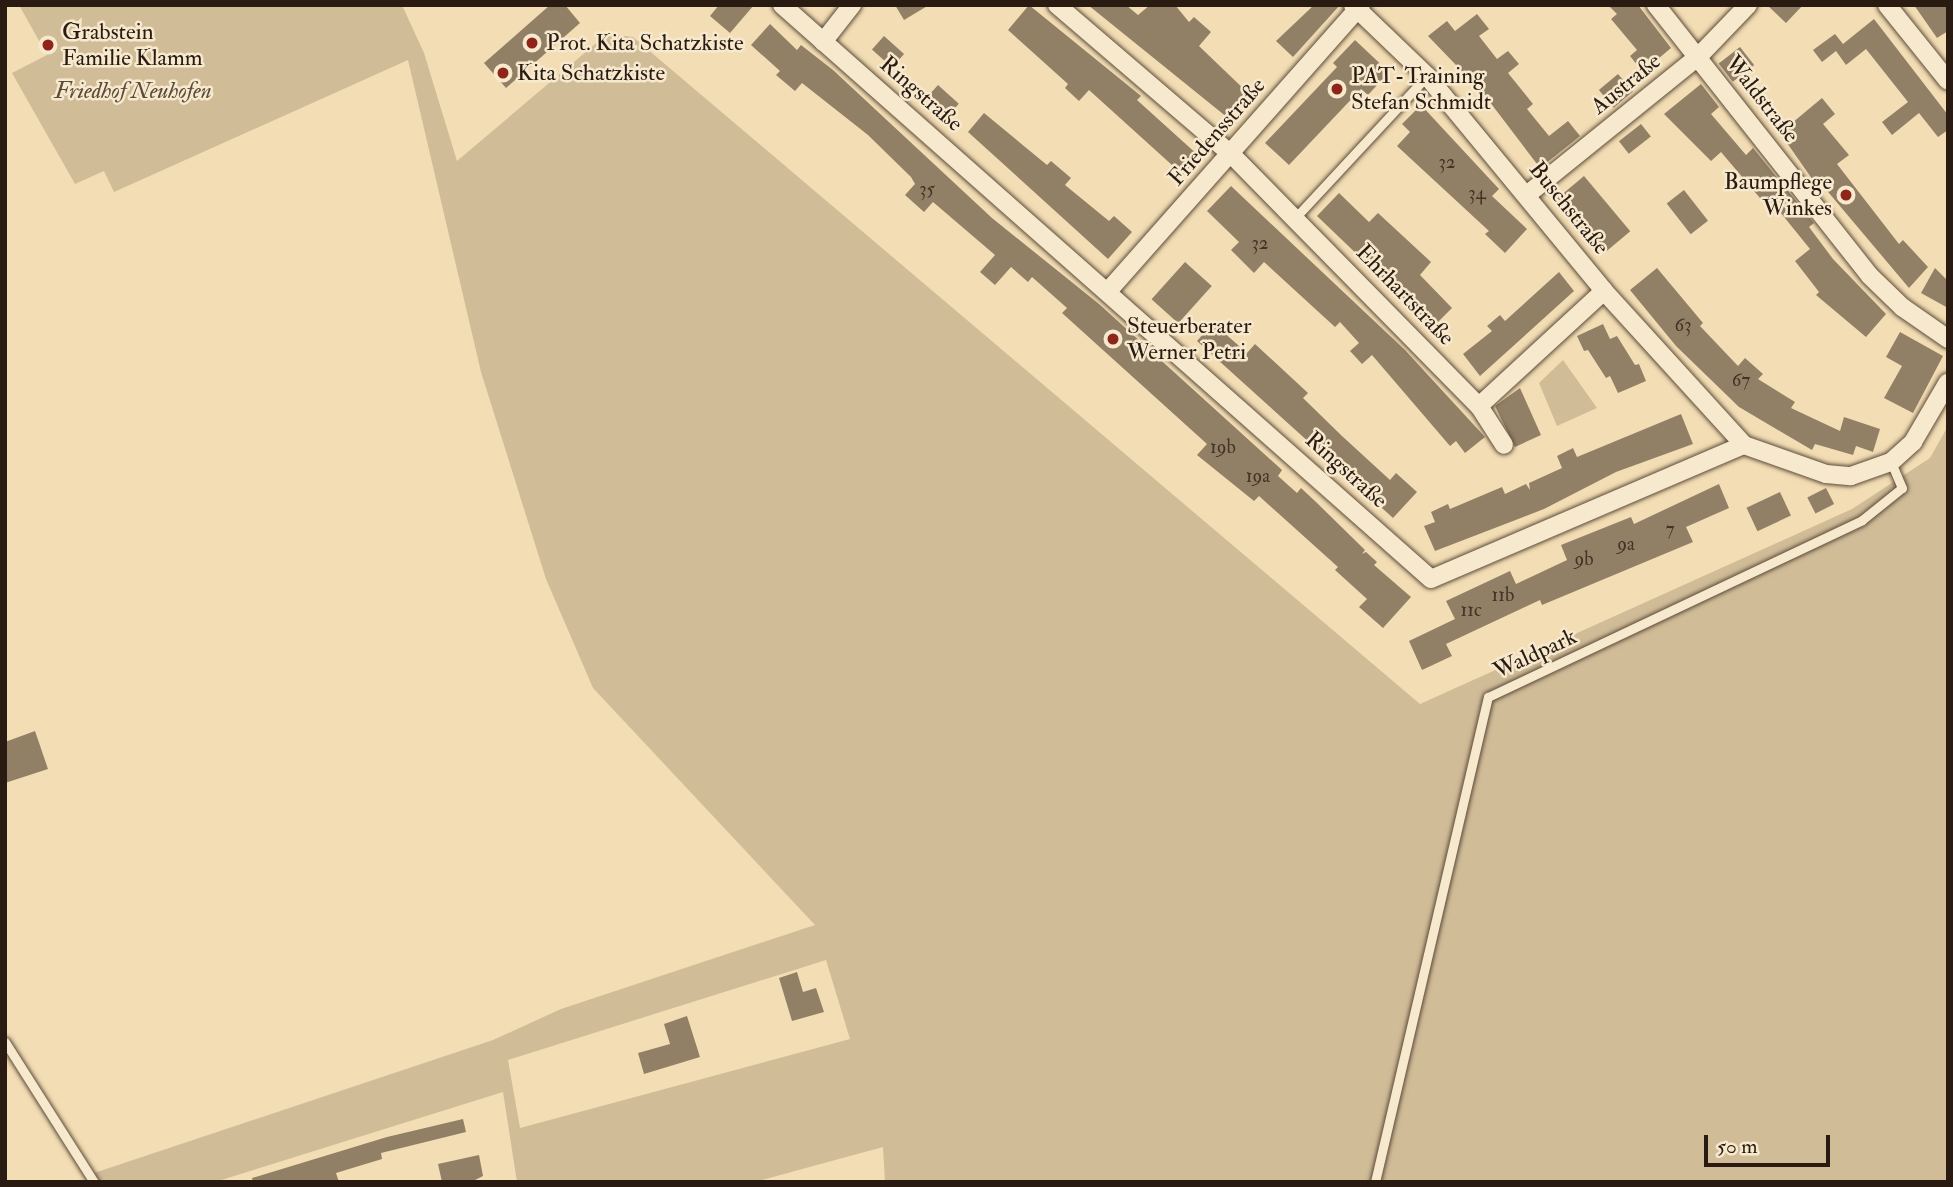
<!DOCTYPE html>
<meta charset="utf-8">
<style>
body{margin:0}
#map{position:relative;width:1953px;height:1187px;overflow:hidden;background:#f3ddb4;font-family:"IM FELL Double Pica",serif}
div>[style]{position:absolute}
.green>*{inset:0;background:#d1bc98}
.building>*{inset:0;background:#928066;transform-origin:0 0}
.roads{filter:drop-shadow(0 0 2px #5c4c3a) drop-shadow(0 0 2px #5c4c3a)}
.lane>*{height:9px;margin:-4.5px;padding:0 4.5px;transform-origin:4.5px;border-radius:4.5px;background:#f7e9ce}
.street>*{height:18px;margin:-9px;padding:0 9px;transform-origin:9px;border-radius:9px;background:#f7e9ce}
.dots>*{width:19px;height:19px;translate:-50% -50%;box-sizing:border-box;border:4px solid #f7e9ce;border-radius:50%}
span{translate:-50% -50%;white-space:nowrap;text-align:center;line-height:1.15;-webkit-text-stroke:5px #f7e9ce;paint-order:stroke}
.number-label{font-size:19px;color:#433427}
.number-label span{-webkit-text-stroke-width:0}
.poi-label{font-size:23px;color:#291b12}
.left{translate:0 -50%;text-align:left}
.right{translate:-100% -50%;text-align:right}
.street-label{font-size:23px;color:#291b12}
.park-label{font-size:23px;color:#5b4b3a;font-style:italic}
.frame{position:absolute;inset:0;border:7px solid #291b12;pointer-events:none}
.scale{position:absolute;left:1704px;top:1135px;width:126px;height:32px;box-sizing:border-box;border:4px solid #291b12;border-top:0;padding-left:9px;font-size:21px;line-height:24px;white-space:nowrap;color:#291b12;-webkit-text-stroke:5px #f7e9ce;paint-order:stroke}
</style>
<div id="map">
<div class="green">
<i style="clip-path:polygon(evenodd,19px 5px,402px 5px,424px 53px,457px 161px,607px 34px,633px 37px,1420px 704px,1852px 509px,1930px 458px,1948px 426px,1948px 1182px,885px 1182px,883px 1147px,755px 1182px,517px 1182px,503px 1092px,215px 1182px,100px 1182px,94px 1173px,493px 1040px,561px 1009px,815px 925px,593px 688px,546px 579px,481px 372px,408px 60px,114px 192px,104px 171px,75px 184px,12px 73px,47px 55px,19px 5px,826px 960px,850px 1039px,520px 1128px,508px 1060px,826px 960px)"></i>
<i style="clip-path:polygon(1563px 360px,1597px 408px,1557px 426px,1539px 383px)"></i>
</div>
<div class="building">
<i style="clip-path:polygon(550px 5px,565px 5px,580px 23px,506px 88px,484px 63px)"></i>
<i style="clip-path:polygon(719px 5px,754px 5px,730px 33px,710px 16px)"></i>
<i style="clip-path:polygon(895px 5px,929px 5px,904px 20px)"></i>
<i style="clip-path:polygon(1029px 5px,1141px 96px,1137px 100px,1199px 156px,1183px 175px,1089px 90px,1079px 101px,1065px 88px,1068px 84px,1008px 30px)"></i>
<i style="clip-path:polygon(1088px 5px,1126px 5px,1138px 15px,1150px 5px,1175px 5px,1189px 22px,1194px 17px,1211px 32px,1199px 46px,1249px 94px,1228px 118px)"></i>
<i style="clip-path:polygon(1314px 5px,1340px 5px,1293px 57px,1276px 41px)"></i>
<i style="clip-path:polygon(1608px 5px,1638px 5px,1671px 48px,1652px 64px,1647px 58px,1638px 66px,1630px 56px,1637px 50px,1611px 19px,1617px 14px)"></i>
<i style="clip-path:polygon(1767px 5px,1803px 5px,1786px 23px)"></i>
<i style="clip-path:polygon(1914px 5px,1948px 5px,1948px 31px,1937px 38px)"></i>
<i style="clip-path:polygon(1477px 14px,1489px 29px,1479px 36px,1497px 59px,1508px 51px,1519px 64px,1508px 73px,1533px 104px,1527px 109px,1549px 136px,1568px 121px,1580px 136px,1540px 168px,1483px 93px,1428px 36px,1447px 21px,1455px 31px)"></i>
<i style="clip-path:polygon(1874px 19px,1948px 115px,1948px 130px,1938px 137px,1919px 113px,1892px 135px,1882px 122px,1908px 102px,1866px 49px,1846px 65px,1836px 51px,1822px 62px,1813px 50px,1835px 34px,1843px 44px)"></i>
<i style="clip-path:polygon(770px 24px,797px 50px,801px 45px,833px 70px,992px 218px,1099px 304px,1282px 470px,1278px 476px,1297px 493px,1301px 488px,1316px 502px,1365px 550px,1362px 554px,1366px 552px,1377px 562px,1374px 565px,1411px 597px,1383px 628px,1359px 607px,1367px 599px,1335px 570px,1338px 567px,1259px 496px,1254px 501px,1197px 455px,1207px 444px,1062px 313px,1067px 308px,1032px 277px,1028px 282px,1011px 267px,995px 285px,980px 272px,995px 255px,933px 202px,924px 212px,905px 195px,915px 184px,911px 177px,868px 135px,802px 83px,795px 91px,776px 75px,780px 71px,751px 45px)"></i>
<i style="left:884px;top:36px;width:27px;height:18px;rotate:42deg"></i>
<i style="clip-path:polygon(1355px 40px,1389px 72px,1368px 95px,1361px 89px,1289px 165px,1265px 143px,1337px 67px,1333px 63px)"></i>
<i style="left:1740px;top:47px;width:23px;height:27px;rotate:52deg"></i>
<i style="left:1618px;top:74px;width:23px;height:25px;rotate:50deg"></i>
<i style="clip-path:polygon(1701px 84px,1719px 107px,1711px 114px,1746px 155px,1753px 148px,1814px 223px,1809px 227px,1833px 259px,1886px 314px,1866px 337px,1816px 295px,1819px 292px,1795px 261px,1810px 249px,1776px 207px,1771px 211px,1721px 152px,1711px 161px,1664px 114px)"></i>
<i style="left:938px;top:85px;width:28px;height:18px;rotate:42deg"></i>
<i style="clip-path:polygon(1822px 98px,1835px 114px,1823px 124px,1849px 155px,1837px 164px,1899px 244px,1903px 240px,1928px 267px,1909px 288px,1818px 180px,1815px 183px,1780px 133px)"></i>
<i style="clip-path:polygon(1421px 105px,1499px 189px,1492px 196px,1527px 229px,1505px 253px,1485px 234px,1489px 231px,1397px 146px,1410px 132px,1402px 124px)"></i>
<i style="clip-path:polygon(984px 113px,1047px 165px,1051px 161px,1071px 178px,1065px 185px,1109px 221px,1114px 216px,1132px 232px,1108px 259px,968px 132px)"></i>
<i style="left:1641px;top:124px;width:16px;height:28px;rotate:52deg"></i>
<i style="left:1584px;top:176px;width:72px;height:35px;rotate:50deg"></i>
<i style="clip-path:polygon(1231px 186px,1405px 350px,1485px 437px,1465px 453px,1456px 441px,1450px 446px,1372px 355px,1362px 364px,1350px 351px,1359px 343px,1340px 322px,1335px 327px,1264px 262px,1254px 273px,1231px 250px,1239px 242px,1207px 211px)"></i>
<i style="left:1684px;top:190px;width:39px;height:22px;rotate:52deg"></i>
<i style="clip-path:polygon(1339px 193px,1369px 222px,1378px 213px,1431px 262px,1420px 275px,1452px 308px,1433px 327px,1317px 216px)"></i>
<i style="left:1185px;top:262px;width:36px;height:50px;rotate:42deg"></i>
<i style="clip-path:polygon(1657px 268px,1703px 323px,1700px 326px,1738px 366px,1745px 358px,1763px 374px,1758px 379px,1795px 402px,1791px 408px,1840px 431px,1844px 417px,1880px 429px,1873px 452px,1856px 446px,1853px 455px,1815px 444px,1812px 450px,1739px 407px,1676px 346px,1630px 290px)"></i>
<i style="clip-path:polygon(1935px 268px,1948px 281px,1948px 308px,1921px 293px)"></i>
<i style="clip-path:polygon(1559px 272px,1574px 291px,1480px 376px,1463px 354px,1492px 331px,1487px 326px,1500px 315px,1505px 321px)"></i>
<i style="clip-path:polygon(1213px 323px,1247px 353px,1255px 344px,1308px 393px,1303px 398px,1342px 436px,1390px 480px,1396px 473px,1417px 492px,1393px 518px,1197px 341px)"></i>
<i style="clip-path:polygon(1603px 324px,1610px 339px,1617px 336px,1635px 365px,1639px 364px,1646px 381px,1618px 393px,1610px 376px,1606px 378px,1588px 350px,1584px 351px,1577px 336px)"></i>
<i style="clip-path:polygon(1900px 332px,1943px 356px,1913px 413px,1884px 398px,1902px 366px,1886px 357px)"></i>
<i style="clip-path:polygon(1520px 388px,1541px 435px,1515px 447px,1495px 406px)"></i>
<i style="clip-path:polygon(1681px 414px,1693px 444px,1616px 472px,1544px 509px,1435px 551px,1424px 526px,1435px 522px,1431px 512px,1448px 504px,1450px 509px,1502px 487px,1505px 494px,1526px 484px,1530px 490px,1529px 483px,1562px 468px,1557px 456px,1573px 448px,1577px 457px)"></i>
<i style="clip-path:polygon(1719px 484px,1729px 508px,1686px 527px,1693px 542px,1542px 605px,1540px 600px,1446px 644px,1452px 656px,1422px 670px,1409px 641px,1455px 619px,1446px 601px,1510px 571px,1516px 584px,1567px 560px,1561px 545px,1631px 517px,1634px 524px)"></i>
<i style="left:1826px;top:488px;width:18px;height:21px;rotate:63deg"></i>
<i style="left:1780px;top:492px;width:26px;height:37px;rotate:65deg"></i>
<i style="clip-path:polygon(35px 731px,48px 769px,5px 783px,5px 742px)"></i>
<i style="clip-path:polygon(797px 972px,803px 992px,816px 988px,824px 1012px,792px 1021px,779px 978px)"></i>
<i style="clip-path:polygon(687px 1016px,700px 1057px,644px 1074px,638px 1053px,670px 1044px,664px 1024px)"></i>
<i style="clip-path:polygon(463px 1119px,466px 1132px,381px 1153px,382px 1159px,336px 1173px,339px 1182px,253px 1182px,252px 1178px,387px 1137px)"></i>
<i style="clip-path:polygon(479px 1155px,483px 1176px,471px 1182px,442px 1182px,438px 1164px)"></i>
</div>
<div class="roads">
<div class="lane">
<i style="left:1295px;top:218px;width:194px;rotate:-47.1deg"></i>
<i style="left:5px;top:1042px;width:166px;rotate:57.6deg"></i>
<i style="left:1375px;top:1182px;width:498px;rotate:-76.9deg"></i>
<i style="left:1488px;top:697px;width:414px;rotate:-25.3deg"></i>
<i style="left:1862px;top:520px;width:51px;rotate:-38.7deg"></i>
<i style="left:1902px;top:488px;width:28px;rotate:-113deg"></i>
</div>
<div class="street">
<i style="left:782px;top:5px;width:866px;rotate:41.49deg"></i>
<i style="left:1431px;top:579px;width:340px;rotate:-23.2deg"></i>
<i style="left:1744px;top:445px;width:87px;rotate:19.5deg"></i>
<i style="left:1826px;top:474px;width:25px;rotate:5deg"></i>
<i style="left:1851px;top:476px;width:42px;rotate:-19.3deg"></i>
<i style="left:1891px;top:462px;width:30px;rotate:-42deg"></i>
<i style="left:1913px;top:442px;width:69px;rotate:-59.7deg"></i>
<i style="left:1057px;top:5px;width:229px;rotate:40.6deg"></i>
<i style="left:1231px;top:154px;width:354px;rotate:45.5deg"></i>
<i style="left:1479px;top:406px;width:170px;rotate:-42.6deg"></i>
<i style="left:1353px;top:5px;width:103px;rotate:43.8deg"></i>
<i style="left:1427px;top:76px;width:278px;rotate:50.5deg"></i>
<i style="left:1604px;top:291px;width:208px;rotate:47.7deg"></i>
<i style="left:1656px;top:5px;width:345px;rotate:51.7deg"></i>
<i style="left:1870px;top:276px;width:45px;rotate:44.1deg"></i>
<i style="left:1902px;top:307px;width:56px;rotate:34.8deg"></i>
<i style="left:1887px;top:5px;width:97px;rotate:51.2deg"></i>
<i style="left:823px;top:42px;width:47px;rotate:-51.9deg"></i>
<i style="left:1528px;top:194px;width:218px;rotate:-38.9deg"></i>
<i style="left:1698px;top:57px;width:72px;rotate:-46.1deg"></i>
<i style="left:1109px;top:290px;width:380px;rotate:-48.5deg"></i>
<i style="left:1479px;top:406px;width:46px;rotate:57.3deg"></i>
</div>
</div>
<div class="dots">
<i style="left:532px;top:43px;background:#8f2418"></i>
<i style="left:48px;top:45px;background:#8f2418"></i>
<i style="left:503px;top:73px;background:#8f2418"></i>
<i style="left:1337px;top:89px;background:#8f2418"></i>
<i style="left:1846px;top:195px;background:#8f2418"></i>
<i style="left:1113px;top:339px;background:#8f2418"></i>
</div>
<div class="number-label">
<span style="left:1447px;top:163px">32</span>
<span style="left:927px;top:190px">35</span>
<span style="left:1477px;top:194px">34</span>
<span style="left:1260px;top:244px">32</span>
<span style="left:1683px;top:326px">63</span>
<span style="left:1741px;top:381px">67</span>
<span style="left:1223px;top:448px">19b</span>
<span style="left:1258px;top:477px">19a</span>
<span style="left:1670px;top:530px">7</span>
<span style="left:1626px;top:545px">9a</span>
<span style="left:1584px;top:560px">9b</span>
<span style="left:1503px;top:596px">11b</span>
<span style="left:1471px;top:611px">11c</span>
</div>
<div class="poi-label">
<span class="left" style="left:62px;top:45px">Grabstein<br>Familie Klamm</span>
<span class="left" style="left:546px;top:43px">Prot. Kita Schatzkiste</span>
<span class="left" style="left:517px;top:73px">Kita Schatzkiste</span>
<span class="left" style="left:1351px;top:89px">PAT-Training<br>Stefan Schmidt</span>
<span class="right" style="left:1832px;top:195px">Baumpflege<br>Winkes</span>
<span class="left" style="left:1127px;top:339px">Steuerberater<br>Werner Petri</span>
</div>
<div class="street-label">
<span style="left:1626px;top:84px;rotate:-39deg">Austraße</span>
<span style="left:921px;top:94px;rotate:41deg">Ringstraße</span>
<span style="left:1762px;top:99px;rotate:52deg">Waldstraße</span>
<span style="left:1217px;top:132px;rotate:-49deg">Friedensstraße</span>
<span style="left:1569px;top:208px;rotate:51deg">Buschstraße</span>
<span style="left:1405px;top:295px;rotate:46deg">Ehrhartstraße</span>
<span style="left:1346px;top:470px;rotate:42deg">Ringstraße</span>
<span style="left:1535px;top:654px;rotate:-25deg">Waldpark</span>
</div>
<div class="park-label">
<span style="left:133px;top:91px">Friedhof Neuhofen</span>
</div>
<div class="frame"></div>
<div class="scale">50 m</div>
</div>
